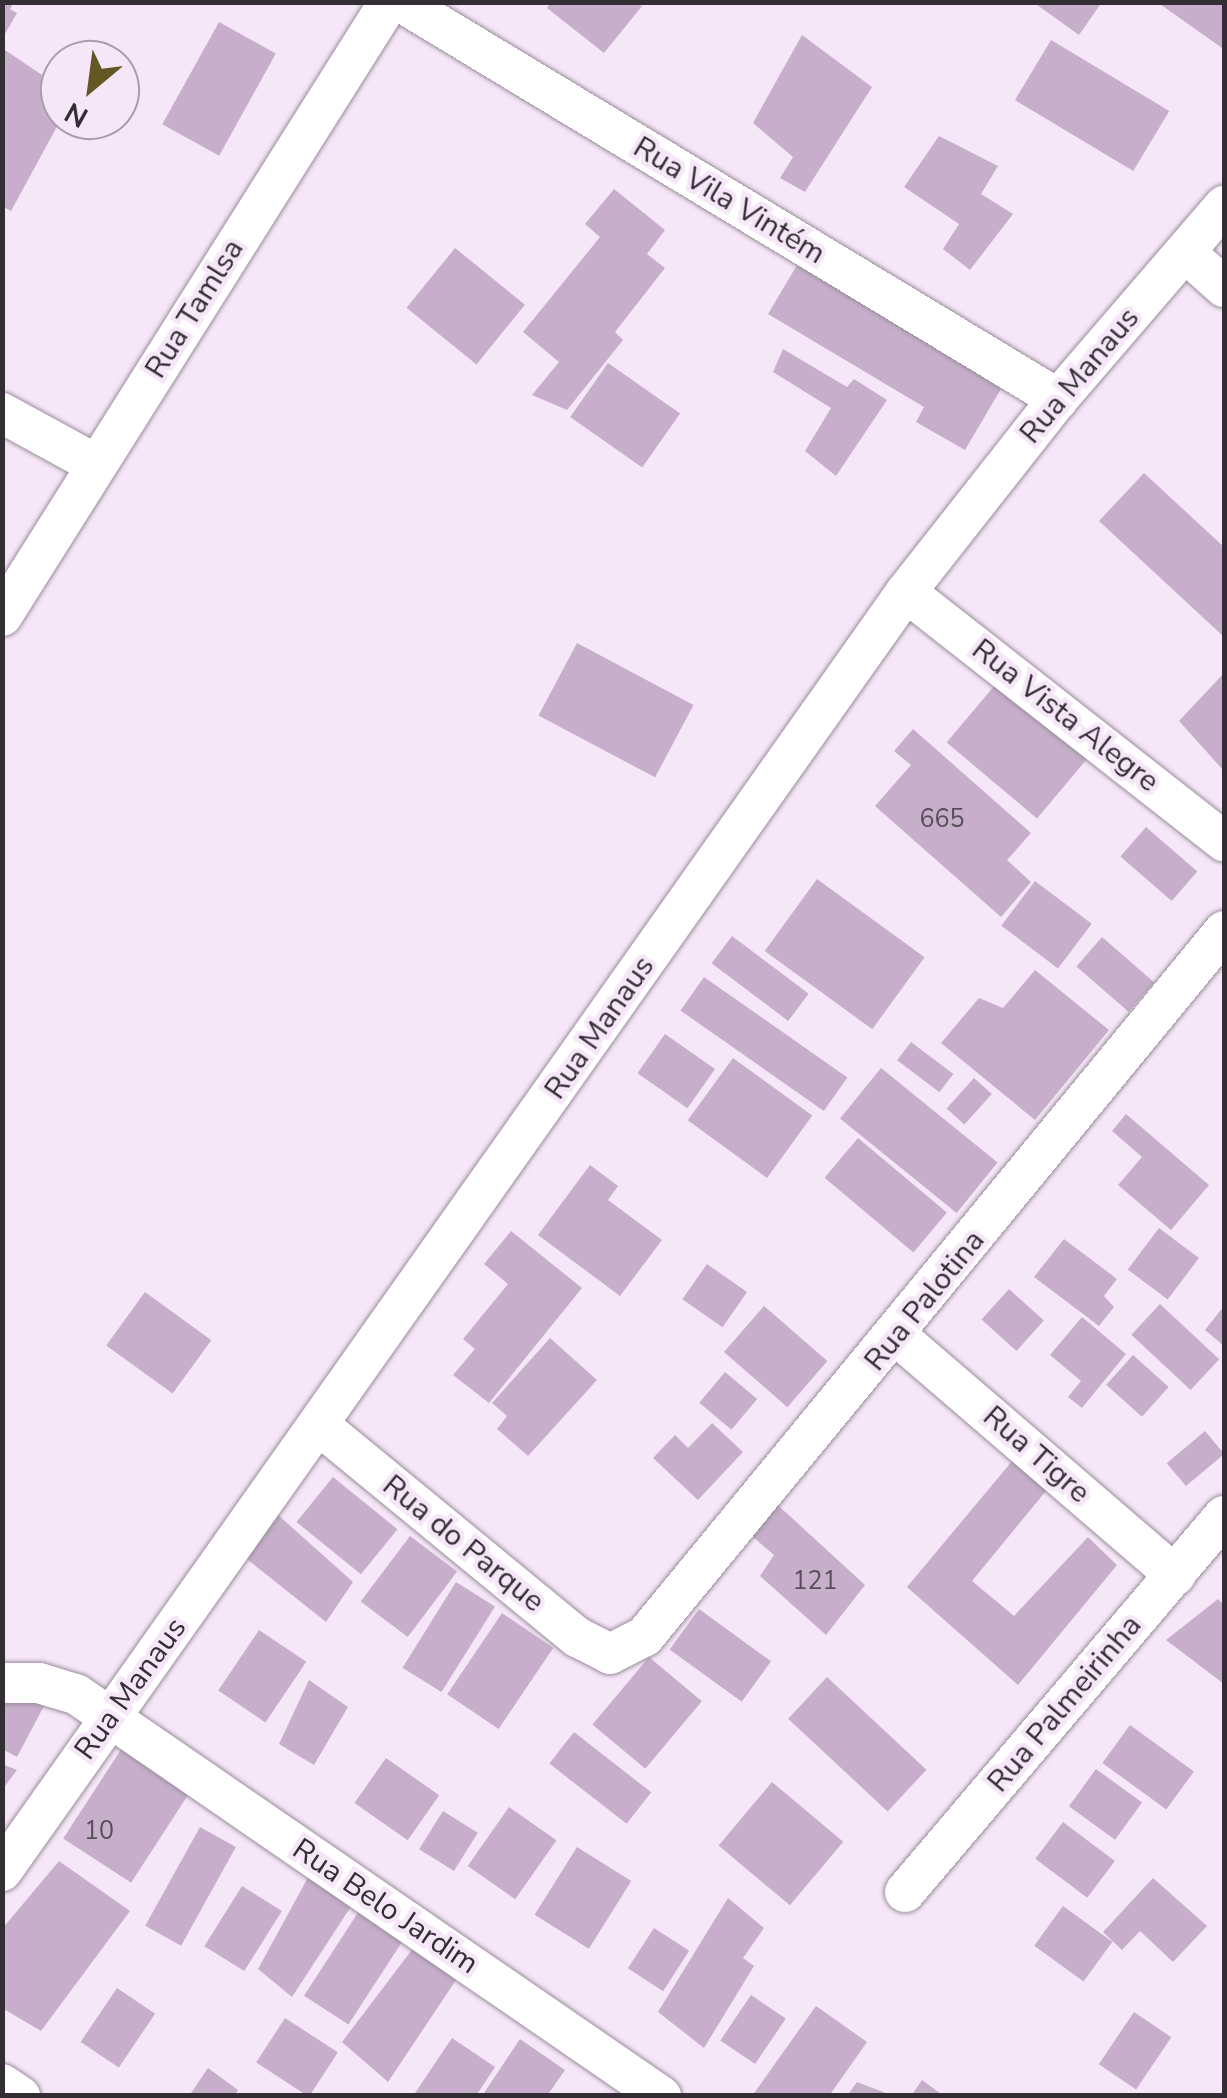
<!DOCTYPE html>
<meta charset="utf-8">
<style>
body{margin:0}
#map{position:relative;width:1227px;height:2098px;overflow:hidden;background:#f6e7f8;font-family:"Nunito Sans",sans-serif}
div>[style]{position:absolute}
.building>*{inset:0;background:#c7afcb;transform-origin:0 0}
.roads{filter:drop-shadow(0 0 2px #9a8c9c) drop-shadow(0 0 2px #9a8c9c)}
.minor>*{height:40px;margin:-20px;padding:0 20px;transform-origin:20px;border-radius:20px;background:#fff}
span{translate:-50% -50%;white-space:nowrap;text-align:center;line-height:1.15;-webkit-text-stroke:9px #f6e7f8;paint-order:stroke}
.number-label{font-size:25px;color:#584e5a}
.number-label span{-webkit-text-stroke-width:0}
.street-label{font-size:30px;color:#332d34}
.frame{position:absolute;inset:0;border:5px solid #332d34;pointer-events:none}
.north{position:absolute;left:40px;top:40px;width:100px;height:100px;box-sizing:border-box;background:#f6e7f8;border:2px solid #a89daa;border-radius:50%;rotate:209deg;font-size:28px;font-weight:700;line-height:40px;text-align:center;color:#332d34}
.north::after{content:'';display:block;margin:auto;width:35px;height:45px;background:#635824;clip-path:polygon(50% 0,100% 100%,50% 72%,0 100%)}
</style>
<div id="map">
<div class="building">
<i style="clip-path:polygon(2px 2px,14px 2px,10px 9px,17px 13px,2px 39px)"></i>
<i style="clip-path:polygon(551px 2px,628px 2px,642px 6px,604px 53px,547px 8px)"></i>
<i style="clip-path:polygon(1033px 2px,1102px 2px,1079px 35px)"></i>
<i style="clip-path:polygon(1157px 2px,1224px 2px,1222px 48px)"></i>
<i style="left:219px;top:22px;width:65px;height:117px;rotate:29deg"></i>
<i style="clip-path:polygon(802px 35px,872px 87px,805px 192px,780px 178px,793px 157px,753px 123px)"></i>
<i style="left:1051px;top:40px;width:138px;height:70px;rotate:31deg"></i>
<i style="clip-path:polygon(2px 48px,60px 87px,60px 121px,11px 211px,2px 206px)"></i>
<i style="clip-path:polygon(939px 136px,998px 166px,981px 194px,1013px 214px,970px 270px,943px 249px,959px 224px,904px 187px)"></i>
<i style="clip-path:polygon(614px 189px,665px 230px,647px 254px,665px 268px,615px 332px,623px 340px,567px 410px,532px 395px,559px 362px,523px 332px,600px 237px,585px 224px)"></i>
<i style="left:455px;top:248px;width:90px;height:77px;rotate:39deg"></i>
<i style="clip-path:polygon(803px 255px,1008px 377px,965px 450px,916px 422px,924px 407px,768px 314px)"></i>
<i style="clip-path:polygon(783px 349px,847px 387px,854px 379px,887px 400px,836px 476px,805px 451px,831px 408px,773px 372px)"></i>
<i style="left:608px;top:363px;width:88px;height:66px;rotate:35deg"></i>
<i style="clip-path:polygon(1144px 473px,1224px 547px,1224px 637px,1099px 521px)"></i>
<i style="left:577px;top:643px;width:132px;height:82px;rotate:28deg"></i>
<i style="clip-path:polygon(1224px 673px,1224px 771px,1179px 721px)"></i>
<i style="left:1000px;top:679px;width:118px;height:83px;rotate:40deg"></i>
<i style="clip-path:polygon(913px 729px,1031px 833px,1007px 860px,1031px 882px,1001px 917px,875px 806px,911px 765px,894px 751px)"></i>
<i style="left:1146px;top:827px;width:68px;height:39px;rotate:41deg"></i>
<i style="left:817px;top:879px;width:133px;height:89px;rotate:36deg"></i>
<i style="left:1035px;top:881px;width:71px;height:56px;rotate:37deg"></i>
<i style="left:732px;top:936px;width:96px;height:34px;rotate:37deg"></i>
<i style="left:1102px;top:937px;width:69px;height:39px;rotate:41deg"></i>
<i style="clip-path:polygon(1035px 970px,1109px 1030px,1035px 1120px,941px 1043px,979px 998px,1003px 1008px)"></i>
<i style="left:704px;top:977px;width:175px;height:41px;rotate:35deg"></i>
<i style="left:665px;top:1034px;width:61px;height:48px;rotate:35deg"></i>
<i style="left:911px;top:1042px;width:53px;height:23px;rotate:37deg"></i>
<i style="left:733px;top:1058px;width:98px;height:77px;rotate:36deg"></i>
<i style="left:881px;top:1068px;width:150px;height:65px;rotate:39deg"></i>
<i style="left:974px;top:1078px;width:24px;height:41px;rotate:42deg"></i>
<i style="clip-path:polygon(1126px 1114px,1209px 1185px,1171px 1230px,1118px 1185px,1142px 1157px,1112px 1131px)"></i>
<i style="left:858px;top:1138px;width:116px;height:52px;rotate:40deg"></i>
<i style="clip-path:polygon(590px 1165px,618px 1186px,608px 1200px,662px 1240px,620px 1296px,538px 1235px)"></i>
<i style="left:1159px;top:1228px;width:50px;height:52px;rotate:37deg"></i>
<i style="clip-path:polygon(511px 1231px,582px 1288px,489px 1403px,453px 1375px,475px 1349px,463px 1339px,508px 1284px,484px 1264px)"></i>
<i style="clip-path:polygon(1064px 1239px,1117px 1279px,1104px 1296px,1114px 1307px,1099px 1326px,1034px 1277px)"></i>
<i style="left:707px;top:1264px;width:49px;height:43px;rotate:35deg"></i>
<i style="left:1009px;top:1289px;width:47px;height:41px;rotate:42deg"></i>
<i style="left:145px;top:1292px;width:82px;height:66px;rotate:36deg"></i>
<i style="left:1160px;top:1304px;width:81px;height:42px;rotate:43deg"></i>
<i style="left:764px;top:1306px;width:84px;height:61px;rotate:41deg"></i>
<i style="clip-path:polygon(1224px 1306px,1224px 1346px,1205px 1330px)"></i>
<i style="clip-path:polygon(1082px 1317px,1126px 1354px,1082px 1408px,1068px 1397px,1081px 1381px,1050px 1355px)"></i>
<i style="clip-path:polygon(550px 1338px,597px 1380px,528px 1456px,497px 1429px,507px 1416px,492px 1403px)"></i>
<i style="left:1133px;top:1355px;width:48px;height:40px;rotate:42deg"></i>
<i style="left:725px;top:1372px;width:42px;height:40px;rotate:40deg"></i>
<i style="clip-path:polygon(712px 1423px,743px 1452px,698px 1500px,653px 1458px,675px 1435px,688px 1448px)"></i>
<i style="left:1205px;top:1431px;width:30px;height:50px;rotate:50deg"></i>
<i style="clip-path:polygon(1013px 1460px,1050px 1486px,972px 1581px,1014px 1616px,1088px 1537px,1117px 1565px,1018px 1685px,907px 1587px)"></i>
<i style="left:333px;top:1477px;width:83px;height:58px;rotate:39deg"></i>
<i style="clip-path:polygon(769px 1497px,865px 1585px,826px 1635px,760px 1576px,774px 1555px,745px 1530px)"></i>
<i style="clip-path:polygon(277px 1514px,353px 1582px,326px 1622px,243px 1556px)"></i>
<i style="left:410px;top:1536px;width:59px;height:82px;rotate:37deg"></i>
<i style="left:456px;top:1582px;width:46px;height:101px;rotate:32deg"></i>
<i style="clip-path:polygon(1218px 1599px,1224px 1605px,1224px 1684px,1166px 1640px)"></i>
<i style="left:699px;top:1609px;width:89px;height:50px;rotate:36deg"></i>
<i style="left:502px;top:1613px;width:62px;height:98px;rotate:34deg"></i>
<i style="left:259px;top:1630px;width:57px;height:73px;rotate:34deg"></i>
<i style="left:649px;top:1657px;width:69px;height:88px;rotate:40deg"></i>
<i style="left:827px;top:1677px;width:136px;height:57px;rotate:43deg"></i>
<i style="clip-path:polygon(309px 1680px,348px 1707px,314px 1765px,279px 1744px)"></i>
<i style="clip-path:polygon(2px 1693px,44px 1706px,17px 1757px,2px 1749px)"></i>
<i style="left:1130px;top:1725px;width:79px;height:47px;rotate:36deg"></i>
<i style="left:574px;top:1732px;width:98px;height:40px;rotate:38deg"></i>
<i style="left:122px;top:1748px;width:81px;height:108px;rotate:33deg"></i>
<i style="left:386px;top:1758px;width:65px;height:55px;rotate:35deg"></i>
<i style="clip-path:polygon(2px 1764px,17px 1770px,2px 1790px)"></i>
<i style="left:1096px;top:1769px;width:57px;height:46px;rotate:36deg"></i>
<i style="left:772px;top:1782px;width:93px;height:83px;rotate:40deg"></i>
<i style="left:509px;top:1807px;width:58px;height:72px;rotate:35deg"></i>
<i style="left:443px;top:1811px;width:41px;height:45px;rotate:32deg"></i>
<i style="left:1063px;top:1822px;width:65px;height:46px;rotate:37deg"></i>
<i style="left:200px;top:1827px;width:41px;height:113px;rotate:29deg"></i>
<i style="left:577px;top:1847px;width:64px;height:80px;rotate:32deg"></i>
<i style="clip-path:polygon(59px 1861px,130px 1911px,41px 2031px,2px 2008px,2px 1929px)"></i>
<i style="clip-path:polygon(311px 1872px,352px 1905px,292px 1997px,258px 1969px)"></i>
<i style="clip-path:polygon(1153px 1878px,1207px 1926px,1173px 1962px,1140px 1931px,1122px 1950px,1103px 1932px)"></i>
<i style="left:242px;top:1886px;width:47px;height:71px;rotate:32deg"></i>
<i style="clip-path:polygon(728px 1898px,764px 1928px,743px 1958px,754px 1966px,704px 2048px,658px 2012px)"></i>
<i style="left:1063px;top:1906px;width:61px;height:49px;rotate:36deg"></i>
<i style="left:359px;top:1911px;width:53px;height:101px;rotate:33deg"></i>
<i style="left:654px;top:1928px;width:42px;height:48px;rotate:33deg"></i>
<i style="clip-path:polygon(414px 1947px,458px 1977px,388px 2082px,342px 2042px)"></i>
<i style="left:117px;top:1988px;width:46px;height:65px;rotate:34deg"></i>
<i style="left:751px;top:1995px;width:42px;height:55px;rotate:34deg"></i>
<i style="clip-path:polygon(816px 2006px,867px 2042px,829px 2096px,752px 2096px)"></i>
<i style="left:1134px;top:2012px;width:45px;height:63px;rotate:34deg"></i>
<i style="left:285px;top:2018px;width:63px;height:53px;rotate:33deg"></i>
<i style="clip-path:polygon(452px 2038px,495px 2067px,476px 2096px,413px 2096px)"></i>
<i style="clip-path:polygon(520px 2039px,565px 2070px,547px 2096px,482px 2096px)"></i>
<i style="clip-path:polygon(208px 2068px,238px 2090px,234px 2096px,189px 2096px)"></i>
<i style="clip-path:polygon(922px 2080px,944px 2096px,911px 2096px)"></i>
<i style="clip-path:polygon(857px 2082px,891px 2095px,891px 2096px,847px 2096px)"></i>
</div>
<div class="roads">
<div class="minor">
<i style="left:401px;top:2px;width:768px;rotate:31.14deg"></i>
<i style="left:1186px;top:253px;width:51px;rotate:41.8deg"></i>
<i style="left:2px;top:413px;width:108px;rotate:28.7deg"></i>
<i style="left:906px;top:592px;width:404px;rotate:38.1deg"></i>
<i style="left:2px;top:616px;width:726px;rotate:-57.78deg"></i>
<i style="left:897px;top:1336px;width:367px;rotate:40.7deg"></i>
<i style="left:320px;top:1426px;width:333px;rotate:39.4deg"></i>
<i style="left:577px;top:1637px;width:37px;rotate:27deg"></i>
<i style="left:610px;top:1654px;width:39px;rotate:-27deg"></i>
<i style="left:645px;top:1636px;width:912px;rotate:-50.6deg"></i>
<i style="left:2px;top:1683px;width:37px"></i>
<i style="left:39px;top:1683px;width:39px;rotate:17deg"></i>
<i style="left:76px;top:1694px;width:710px;rotate:34.5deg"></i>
<i style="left:2px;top:1871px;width:1566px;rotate:-54.75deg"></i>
<i style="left:906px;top:592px;width:246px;rotate:-51.8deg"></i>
<i style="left:1058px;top:399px;width:255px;rotate:-49.3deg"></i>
<i style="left:905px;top:1892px;width:493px;rotate:-49.7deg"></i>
<i style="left:2px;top:2084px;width:22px;rotate:34deg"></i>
</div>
</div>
<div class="number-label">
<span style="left:942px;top:819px">665</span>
<span style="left:815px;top:1581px">121</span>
<span style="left:99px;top:1831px">10</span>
</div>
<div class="street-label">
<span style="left:729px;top:201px;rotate:31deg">Rua Vila Vintém</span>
<span style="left:195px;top:309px;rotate:-58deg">Rua Tamlsa</span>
<span style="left:1080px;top:376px;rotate:-50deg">Rua Manaus</span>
<span style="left:1065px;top:716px;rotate:38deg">Rua Vista Alegre</span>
<span style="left:600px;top:1028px;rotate:-55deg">Rua Manaus</span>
<span style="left:925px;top:1301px;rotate:-51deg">Rua Palotina</span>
<span style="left:1036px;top:1455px;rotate:41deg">Rua Tigre</span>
<span style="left:463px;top:1544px;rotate:39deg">Rua do Parque</span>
<span style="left:131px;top:1689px;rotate:-54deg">Rua Manaus</span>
<span style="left:1065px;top:1704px;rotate:-50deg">Rua Palmeirinha</span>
<span style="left:385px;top:1907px;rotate:34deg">Rua Belo Jardim</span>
</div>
<div class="frame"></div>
<div class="north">N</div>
</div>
